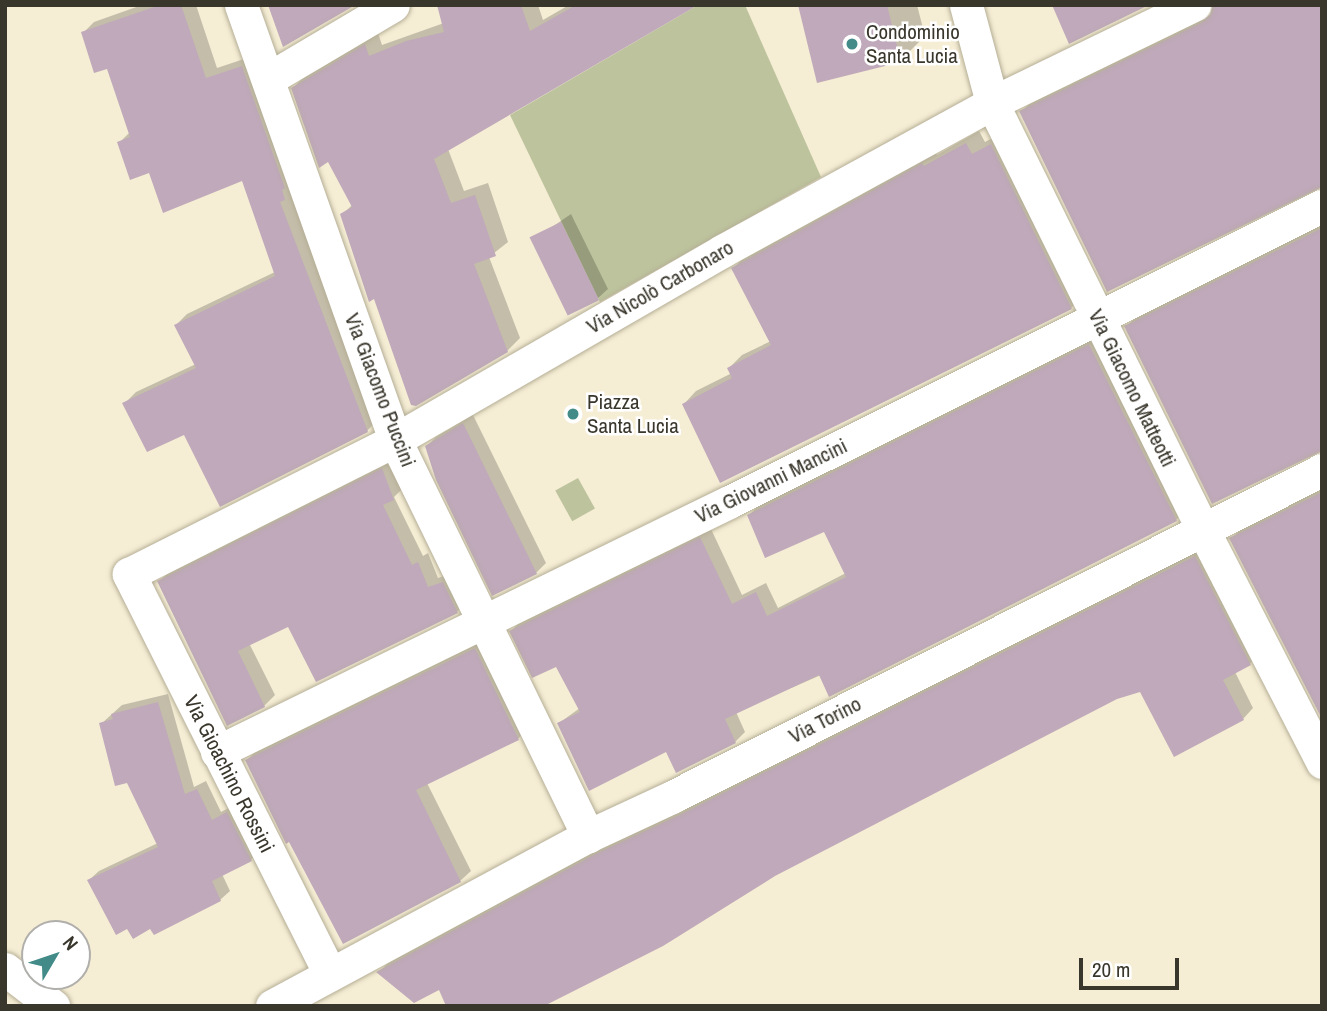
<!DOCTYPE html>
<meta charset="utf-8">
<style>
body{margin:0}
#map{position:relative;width:1327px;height:1011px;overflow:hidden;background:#f5edd4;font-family:"Archivo Narrow",sans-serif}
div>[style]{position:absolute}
.green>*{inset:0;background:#bdc49d;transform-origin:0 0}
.shadow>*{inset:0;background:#0003}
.building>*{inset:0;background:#bfa9ba;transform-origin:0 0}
.roads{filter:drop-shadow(0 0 2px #b5ae96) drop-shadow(0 0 2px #b5ae96)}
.minor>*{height:33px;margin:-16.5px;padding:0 16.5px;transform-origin:16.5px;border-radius:16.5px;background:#fff}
.dots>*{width:19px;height:19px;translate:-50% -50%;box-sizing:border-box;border:4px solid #fff;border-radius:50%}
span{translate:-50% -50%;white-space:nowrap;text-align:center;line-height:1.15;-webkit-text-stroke:5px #fff;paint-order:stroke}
.poi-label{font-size:21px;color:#39362c}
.left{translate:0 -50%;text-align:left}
.street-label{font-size:21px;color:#39362c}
.frame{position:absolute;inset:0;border:7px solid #39362c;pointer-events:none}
.north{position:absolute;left:21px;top:920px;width:70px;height:70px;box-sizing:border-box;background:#fff;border:2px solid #b0afab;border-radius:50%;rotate:51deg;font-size:19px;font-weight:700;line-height:28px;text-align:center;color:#39362c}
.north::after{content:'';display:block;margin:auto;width:24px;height:32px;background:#438b88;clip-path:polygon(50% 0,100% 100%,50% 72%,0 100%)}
.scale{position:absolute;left:1079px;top:958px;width:100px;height:32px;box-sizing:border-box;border:4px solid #39362c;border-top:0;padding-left:9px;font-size:21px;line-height:24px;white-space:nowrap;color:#39362c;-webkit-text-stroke:5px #fff;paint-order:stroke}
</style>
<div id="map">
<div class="green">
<i style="clip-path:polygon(698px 5px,745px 5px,821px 177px,600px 302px,510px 115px)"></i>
<i style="left:578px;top:478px;width:35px;height:26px;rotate:61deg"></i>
</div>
<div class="shadow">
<i style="clip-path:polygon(142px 5px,196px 5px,217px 68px,253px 56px,378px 419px,367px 431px,184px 432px,125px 403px,136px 392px,196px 364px,176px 325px,187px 314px,275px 272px,243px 178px,150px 170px,119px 143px,130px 132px,108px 67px,83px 33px,94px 22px)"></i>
<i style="clip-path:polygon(439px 5px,538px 5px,543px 20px,569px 5px,695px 5px,448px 149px,464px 191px,488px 183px,508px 242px,489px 257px,520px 338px,507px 351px,375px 296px,342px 215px,353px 204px,293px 88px,306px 75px,378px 33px,382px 45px,444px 23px)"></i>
<i style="clip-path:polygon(800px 5px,917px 5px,925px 36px,900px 61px)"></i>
<i style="clip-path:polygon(1322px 5px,1322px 187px,1021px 112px,1031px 102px,1210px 15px,1215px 7px)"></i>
<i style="clip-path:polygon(979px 131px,985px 142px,1004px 132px,1084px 295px,1071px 308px,684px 404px,696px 391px,732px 373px,729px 368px,742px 355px,771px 341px,733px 269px,745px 256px,935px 152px,937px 155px)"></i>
<i style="clip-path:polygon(571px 214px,608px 289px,598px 298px,533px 240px)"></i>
<i style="clip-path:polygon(1322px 224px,1322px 449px,1126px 327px,1136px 317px)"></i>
<i style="clip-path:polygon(1100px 335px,1186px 510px,1176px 520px,736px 712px,745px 732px,735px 742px,667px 749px,559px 723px,580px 708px,557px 664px,511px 631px,521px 621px,711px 529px,742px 595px,766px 583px,778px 608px,846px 573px,825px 530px,749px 515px,759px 505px)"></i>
<i style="clip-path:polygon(473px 415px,546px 563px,536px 573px,427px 446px,436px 437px)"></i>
<i style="clip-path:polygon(392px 459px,403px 488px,394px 497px,423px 556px,428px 553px,438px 578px,453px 573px,467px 601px,457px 612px,289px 624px,249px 643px,275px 695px,264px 706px,159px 582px,170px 571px)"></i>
<i style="clip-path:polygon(1322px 488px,1322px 716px,1231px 539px,1241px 529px)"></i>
<i style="clip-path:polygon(1205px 546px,1260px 653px,1250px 664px,1235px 672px,1253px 708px,1243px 719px,1141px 690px,1117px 697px,439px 988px,379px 972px,389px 962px,609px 843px)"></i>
<i style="clip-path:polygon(485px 639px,528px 728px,518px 739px,427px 783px,471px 871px,460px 881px,344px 942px,247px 760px,257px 750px)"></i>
<i style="clip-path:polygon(168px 694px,194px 787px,206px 781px,221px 812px,236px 804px,260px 850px,251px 860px,222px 874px,230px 891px,220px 900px,150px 926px,89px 880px,99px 871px,158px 843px,101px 724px,122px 705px)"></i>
</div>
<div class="building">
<i style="clip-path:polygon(160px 5px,181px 5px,206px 78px,242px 66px,285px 188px,282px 190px,285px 200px,280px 202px,368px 432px,220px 507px,184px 435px,147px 452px,122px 403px,196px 368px,174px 325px,275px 276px,242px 181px,163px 213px,149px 173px,130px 180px,117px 142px,130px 137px,107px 69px,94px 73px,81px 32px)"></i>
<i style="clip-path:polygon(268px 5px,351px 5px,352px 7px,283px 47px)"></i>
<i style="clip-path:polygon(437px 5px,521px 5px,530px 31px,576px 5px,698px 5px,434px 159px,451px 203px,475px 195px,496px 256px,474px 264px,508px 352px,416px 406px,411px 405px,374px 299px,369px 302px,340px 214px,352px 207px,328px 162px,319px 168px,291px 88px,365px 44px,369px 56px,406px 41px,444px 32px)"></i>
<i style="clip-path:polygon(798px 5px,887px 5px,901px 62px,817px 83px)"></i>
<i style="clip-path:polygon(1052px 5px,1149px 5px,1069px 44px)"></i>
<i style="clip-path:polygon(1213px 5px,1322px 5px,1322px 187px,1107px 292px,1019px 111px,1202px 22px,1210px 15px)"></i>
<i style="clip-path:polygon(966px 143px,972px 154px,991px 144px,1072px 309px,720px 483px,682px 404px,732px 378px,727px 368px,771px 345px,731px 268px,922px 163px,924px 166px)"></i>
<i style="left:561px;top:222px;width:87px;height:35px;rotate:64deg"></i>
<i style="clip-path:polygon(1322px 228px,1322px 451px,1212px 504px,1124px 326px)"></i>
<i style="clip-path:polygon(1089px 344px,1177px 521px,829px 697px,819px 675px,725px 719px,736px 743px,676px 773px,666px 752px,589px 791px,557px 723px,580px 712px,556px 667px,532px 678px,509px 631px,700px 537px,732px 604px,756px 592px,767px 616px,846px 577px,824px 532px,765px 558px,747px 515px)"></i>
<i style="clip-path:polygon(463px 423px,537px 574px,492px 596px,436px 480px,425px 446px)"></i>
<i style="clip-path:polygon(382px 468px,394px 500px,383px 505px,412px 565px,418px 562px,428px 587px,443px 582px,458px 613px,316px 682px,288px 627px,238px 651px,265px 707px,227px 726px,157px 581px)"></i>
<i style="clip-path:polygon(1322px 492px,1322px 719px,1229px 538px)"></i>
<i style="clip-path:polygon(1195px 556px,1251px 665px,1223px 680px,1244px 720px,1174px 757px,1140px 692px,1117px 699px,775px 876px,663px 946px,544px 1006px,446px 1006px,439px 990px,414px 1003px,376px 972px,597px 853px,681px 814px)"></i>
<i style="clip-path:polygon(475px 648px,519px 740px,416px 790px,461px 882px,343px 944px,289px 842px,286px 844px,245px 760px)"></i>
<i style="clip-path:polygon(158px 702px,185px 794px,197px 789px,212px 820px,227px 812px,252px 861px,212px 881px,221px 901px,154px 935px,150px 929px,133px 939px,127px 929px,116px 935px,87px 880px,158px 847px,127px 783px,115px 786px,99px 723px,113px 719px,111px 714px)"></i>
</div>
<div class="roads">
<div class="minor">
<i style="left:241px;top:5px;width:461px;rotate:70.5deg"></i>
<i style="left:395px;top:440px;width:441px;rotate:64deg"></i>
<i style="left:966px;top:5px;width:101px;rotate:75.1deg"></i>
<i style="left:992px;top:103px;width:476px;rotate:63.7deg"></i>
<i style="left:1203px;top:530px;width:261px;rotate:62.8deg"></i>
<i style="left:268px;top:79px;width:145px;rotate:-30.6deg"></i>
<i style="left:217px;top:752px;width:570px;rotate:-26.03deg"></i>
<i style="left:729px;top:502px;width:663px;rotate:-26.53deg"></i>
<i style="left:5px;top:969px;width:61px;rotate:37.6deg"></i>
<i style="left:330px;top:974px;width:448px;rotate:-116.7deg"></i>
<i style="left:129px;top:574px;width:298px;rotate:-26.7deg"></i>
<i style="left:395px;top:440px;width:378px;rotate:-30deg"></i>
<i style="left:722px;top:251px;width:308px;rotate:-28.7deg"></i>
<i style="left:992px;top:103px;width:225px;rotate:-25.9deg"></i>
<i style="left:272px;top:1006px;width:359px;rotate:-28.3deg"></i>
<i style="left:588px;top:836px;width:93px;rotate:-24.9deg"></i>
<i style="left:672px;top:797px;width:728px;rotate:-26.71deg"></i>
</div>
</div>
<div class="dots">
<i style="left:852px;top:44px;background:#438b88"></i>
<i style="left:573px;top:414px;background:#438b88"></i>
</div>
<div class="poi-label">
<span class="left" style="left:866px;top:44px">Condominio<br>Santa Lucia</span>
<span class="left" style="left:587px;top:414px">Piazza<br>Santa Lucia</span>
</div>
<div class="street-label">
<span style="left:660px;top:287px;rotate:-30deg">Via Nicolò Carbonaro</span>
<span style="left:1132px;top:388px;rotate:64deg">Via Giacomo Matteotti</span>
<span style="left:380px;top:390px;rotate:69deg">Via Giacomo Puccini</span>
<span style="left:771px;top:481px;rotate:-26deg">Via Giovanni Mancini</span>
<span style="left:825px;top:720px;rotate:-27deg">Via Torino</span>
<span style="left:229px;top:774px;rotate:63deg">Via Gioachino Rossini</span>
</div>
<div class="frame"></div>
<div class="north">N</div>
<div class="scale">20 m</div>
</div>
